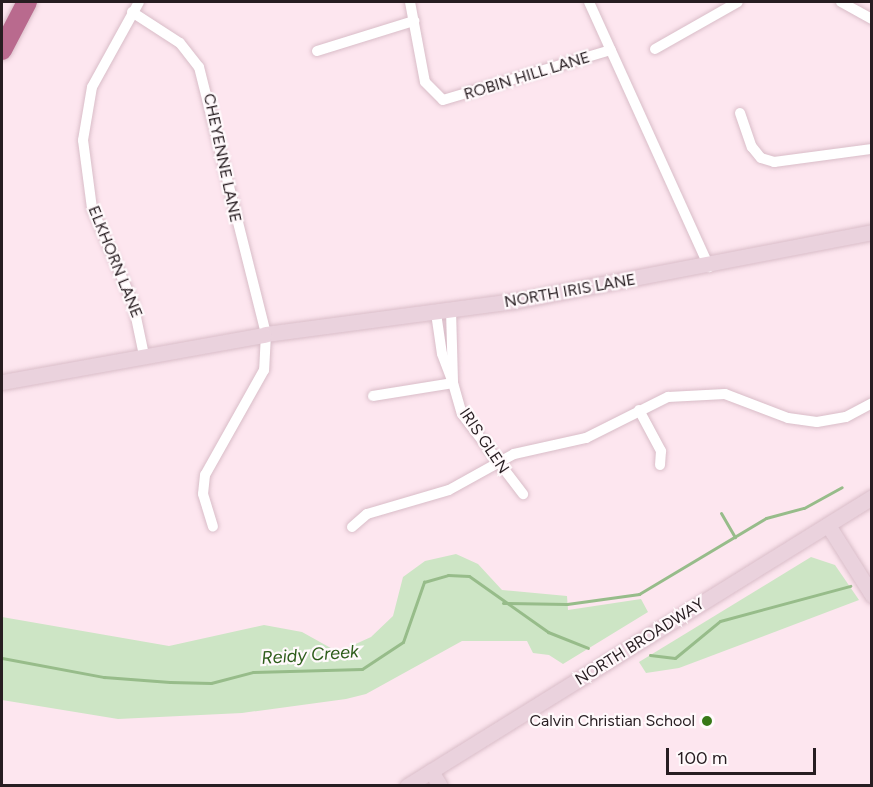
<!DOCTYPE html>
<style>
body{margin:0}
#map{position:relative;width:873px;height:787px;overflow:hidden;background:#fde6ef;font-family:Figtree,sans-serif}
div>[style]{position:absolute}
.green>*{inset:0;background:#cde5c5}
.stream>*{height:3px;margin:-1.5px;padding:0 1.5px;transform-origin:1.5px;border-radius:1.5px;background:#97bc8a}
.roads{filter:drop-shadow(0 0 2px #d9bdc8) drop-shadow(0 0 2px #d9bdc8)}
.street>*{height:10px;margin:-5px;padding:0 5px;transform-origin:5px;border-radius:5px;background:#fff}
.secondary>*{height:15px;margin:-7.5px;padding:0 7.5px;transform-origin:7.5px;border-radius:7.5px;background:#ead2dd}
.highway>*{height:20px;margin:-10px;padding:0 10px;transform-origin:10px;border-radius:10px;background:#b96a8e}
.dots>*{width:16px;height:16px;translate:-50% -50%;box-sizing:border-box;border:3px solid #fff9fb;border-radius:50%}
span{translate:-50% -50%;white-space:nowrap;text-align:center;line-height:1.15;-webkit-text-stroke:4.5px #fff9fb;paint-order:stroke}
.street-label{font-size:16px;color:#271d21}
.poi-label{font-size:16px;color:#271d21}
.right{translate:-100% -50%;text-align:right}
.water-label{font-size:18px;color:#2d5c19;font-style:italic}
.frame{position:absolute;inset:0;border:3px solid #271d21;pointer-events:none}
.scale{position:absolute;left:666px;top:748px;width:150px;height:27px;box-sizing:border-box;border:3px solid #271d21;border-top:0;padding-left:8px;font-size:18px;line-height:21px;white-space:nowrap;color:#271d21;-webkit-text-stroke:4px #fff9fb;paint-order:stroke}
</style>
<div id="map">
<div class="green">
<i style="clip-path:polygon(456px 554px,478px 564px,502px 590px,567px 596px,568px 610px,641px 599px,648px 612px,563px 664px,549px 655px,533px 653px,527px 641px,462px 641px,366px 694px,346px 699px,242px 713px,118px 719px,2px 700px,2px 617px,169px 646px,264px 625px,302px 632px,338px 652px,371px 637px,393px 616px,403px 577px,425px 561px)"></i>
<i style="clip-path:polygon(811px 557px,835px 565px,859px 600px,679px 668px,646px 673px,639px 662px)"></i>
</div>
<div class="stream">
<i style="left:721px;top:513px;width:28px;rotate:60deg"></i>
<i style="left:503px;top:603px;width:64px;rotate:0.9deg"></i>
<i style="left:567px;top:604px;width:73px;rotate:-7.9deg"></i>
<i style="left:639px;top:594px;width:148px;rotate:-30.9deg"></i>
<i style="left:766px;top:518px;width:39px;rotate:-15deg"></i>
<i style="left:804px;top:508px;width:43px;rotate:-28.9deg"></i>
<i style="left:650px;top:655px;width:25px;rotate:7deg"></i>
<i style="left:675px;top:658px;width:58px;rotate:-39.4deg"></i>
<i style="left:720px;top:621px;width:135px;rotate:-15.1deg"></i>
<i style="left:2px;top:658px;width:104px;rotate:10.6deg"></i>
<i style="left:104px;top:677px;width:66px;rotate:4.3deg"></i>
<i style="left:170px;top:682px;width:41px;rotate:1.4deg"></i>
<i style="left:211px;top:683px;width:43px;rotate:-14.7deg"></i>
<i style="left:253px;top:672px;width:109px;rotate:-1.6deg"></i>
<i style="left:362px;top:669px;width:49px;rotate:-33.4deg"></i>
<i style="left:403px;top:642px;width:64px;rotate:-70.7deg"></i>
<i style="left:424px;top:582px;width:25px;rotate:-16deg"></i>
<i style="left:448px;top:575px;width:21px;rotate:3deg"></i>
<i style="left:469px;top:576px;width:97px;rotate:35.3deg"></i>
<i style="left:548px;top:632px;width:43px;rotate:21.8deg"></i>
</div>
<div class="roads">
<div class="street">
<i style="left:139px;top:2px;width:97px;rotate:118.9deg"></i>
<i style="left:92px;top:87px;width:54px;rotate:99.6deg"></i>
<i style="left:83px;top:140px;width:69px;rotate:82.5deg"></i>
<i style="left:92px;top:208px;width:103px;rotate:66.7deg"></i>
<i style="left:133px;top:303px;width:53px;rotate:78.1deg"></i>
<i style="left:410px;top:2px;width:81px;rotate:79.4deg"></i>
<i style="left:425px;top:82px;width:25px;rotate:45deg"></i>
<i style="left:443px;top:100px;width:175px;rotate:-16.6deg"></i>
<i style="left:589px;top:2px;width:291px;rotate:65.6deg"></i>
<i style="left:841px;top:2px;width:35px;rotate:29deg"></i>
<i style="left:132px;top:12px;width:57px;rotate:32.9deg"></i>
<i style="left:180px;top:43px;width:31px;rotate:52deg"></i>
<i style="left:199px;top:67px;width:275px;rotate:75.9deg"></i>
<i style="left:266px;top:334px;width:36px;rotate:93deg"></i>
<i style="left:264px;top:370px;width:120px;rotate:119.3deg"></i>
<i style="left:205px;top:475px;width:19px;rotate:96deg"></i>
<i style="left:203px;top:494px;width:34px;rotate:73deg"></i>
<i style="left:655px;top:49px;width:95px;rotate:-29.5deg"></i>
<i style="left:317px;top:51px;width:102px;rotate:-17.2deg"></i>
<i style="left:740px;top:113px;width:36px;rotate:71deg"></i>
<i style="left:752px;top:147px;width:14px;rotate:51deg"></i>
<i style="left:761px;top:158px;width:14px;rotate:17deg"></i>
<i style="left:774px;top:162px;width:99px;rotate:-7.6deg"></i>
<i style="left:451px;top:310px;width:73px;rotate:88.4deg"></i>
<i style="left:453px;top:383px;width:32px;rotate:74deg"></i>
<i style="left:462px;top:414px;width:101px;rotate:52.7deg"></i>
<i style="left:436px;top:313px;width:41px;rotate:81.7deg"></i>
<i style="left:442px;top:354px;width:28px;rotate:69deg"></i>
<i style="left:373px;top:396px;width:81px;rotate:-9.2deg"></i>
<i style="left:639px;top:410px;width:47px;rotate:61.8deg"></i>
<i style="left:661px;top:451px;width:14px;rotate:94deg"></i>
<i style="left:352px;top:527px;width:20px;rotate:-41deg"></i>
<i style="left:367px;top:514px;width:85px;rotate:-16.3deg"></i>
<i style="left:449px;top:490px;width:74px;rotate:-29deg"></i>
<i style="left:514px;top:454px;width:74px;rotate:-12.5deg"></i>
<i style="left:586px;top:438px;width:92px;rotate:-26.6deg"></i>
<i style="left:668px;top:397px;width:57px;rotate:-3deg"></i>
<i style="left:725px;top:394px;width:67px;rotate:20.9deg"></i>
<i style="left:788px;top:418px;width:29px;rotate:8deg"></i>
<i style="left:817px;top:422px;width:29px;rotate:-10deg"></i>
<i style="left:846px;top:417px;width:30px;rotate:-28deg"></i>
</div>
<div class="secondary">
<i style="left:266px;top:334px;width:250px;rotate:-7.6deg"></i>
<i style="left:514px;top:301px;width:365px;rotate:-10.9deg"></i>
<i style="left:2px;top:382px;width:266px;rotate:-10.2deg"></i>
<i style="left:828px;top:525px;width:83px;rotate:57.8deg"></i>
<i style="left:431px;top:771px;width:17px;rotate:59deg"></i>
<i style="left:407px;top:786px;width:547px;rotate:-31.86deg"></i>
</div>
<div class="highway">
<i style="left:2px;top:50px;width:54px;rotate:-62.5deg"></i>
</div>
</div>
<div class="dots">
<i style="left:707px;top:721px;background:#377817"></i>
</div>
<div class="street-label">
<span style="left:527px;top:76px;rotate:-17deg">ROBIN HILL LANE</span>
<span style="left:222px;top:158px;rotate:78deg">CHEYENNE LANE</span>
<span style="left:115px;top:262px;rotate:68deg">ELKHORN LANE</span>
<span style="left:570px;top:291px;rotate:-10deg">NORTH IRIS LANE</span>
<span style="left:484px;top:441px;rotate:56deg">IRIS GLEN</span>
<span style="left:640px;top:642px;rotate:-32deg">NORTH BROADWAY</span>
</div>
<div class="poi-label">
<span class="right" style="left:695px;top:721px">Calvin Christian School</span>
</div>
<div class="water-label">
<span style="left:310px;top:655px;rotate:-4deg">Reidy Creek</span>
</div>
<div class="frame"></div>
<div class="scale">100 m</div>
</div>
